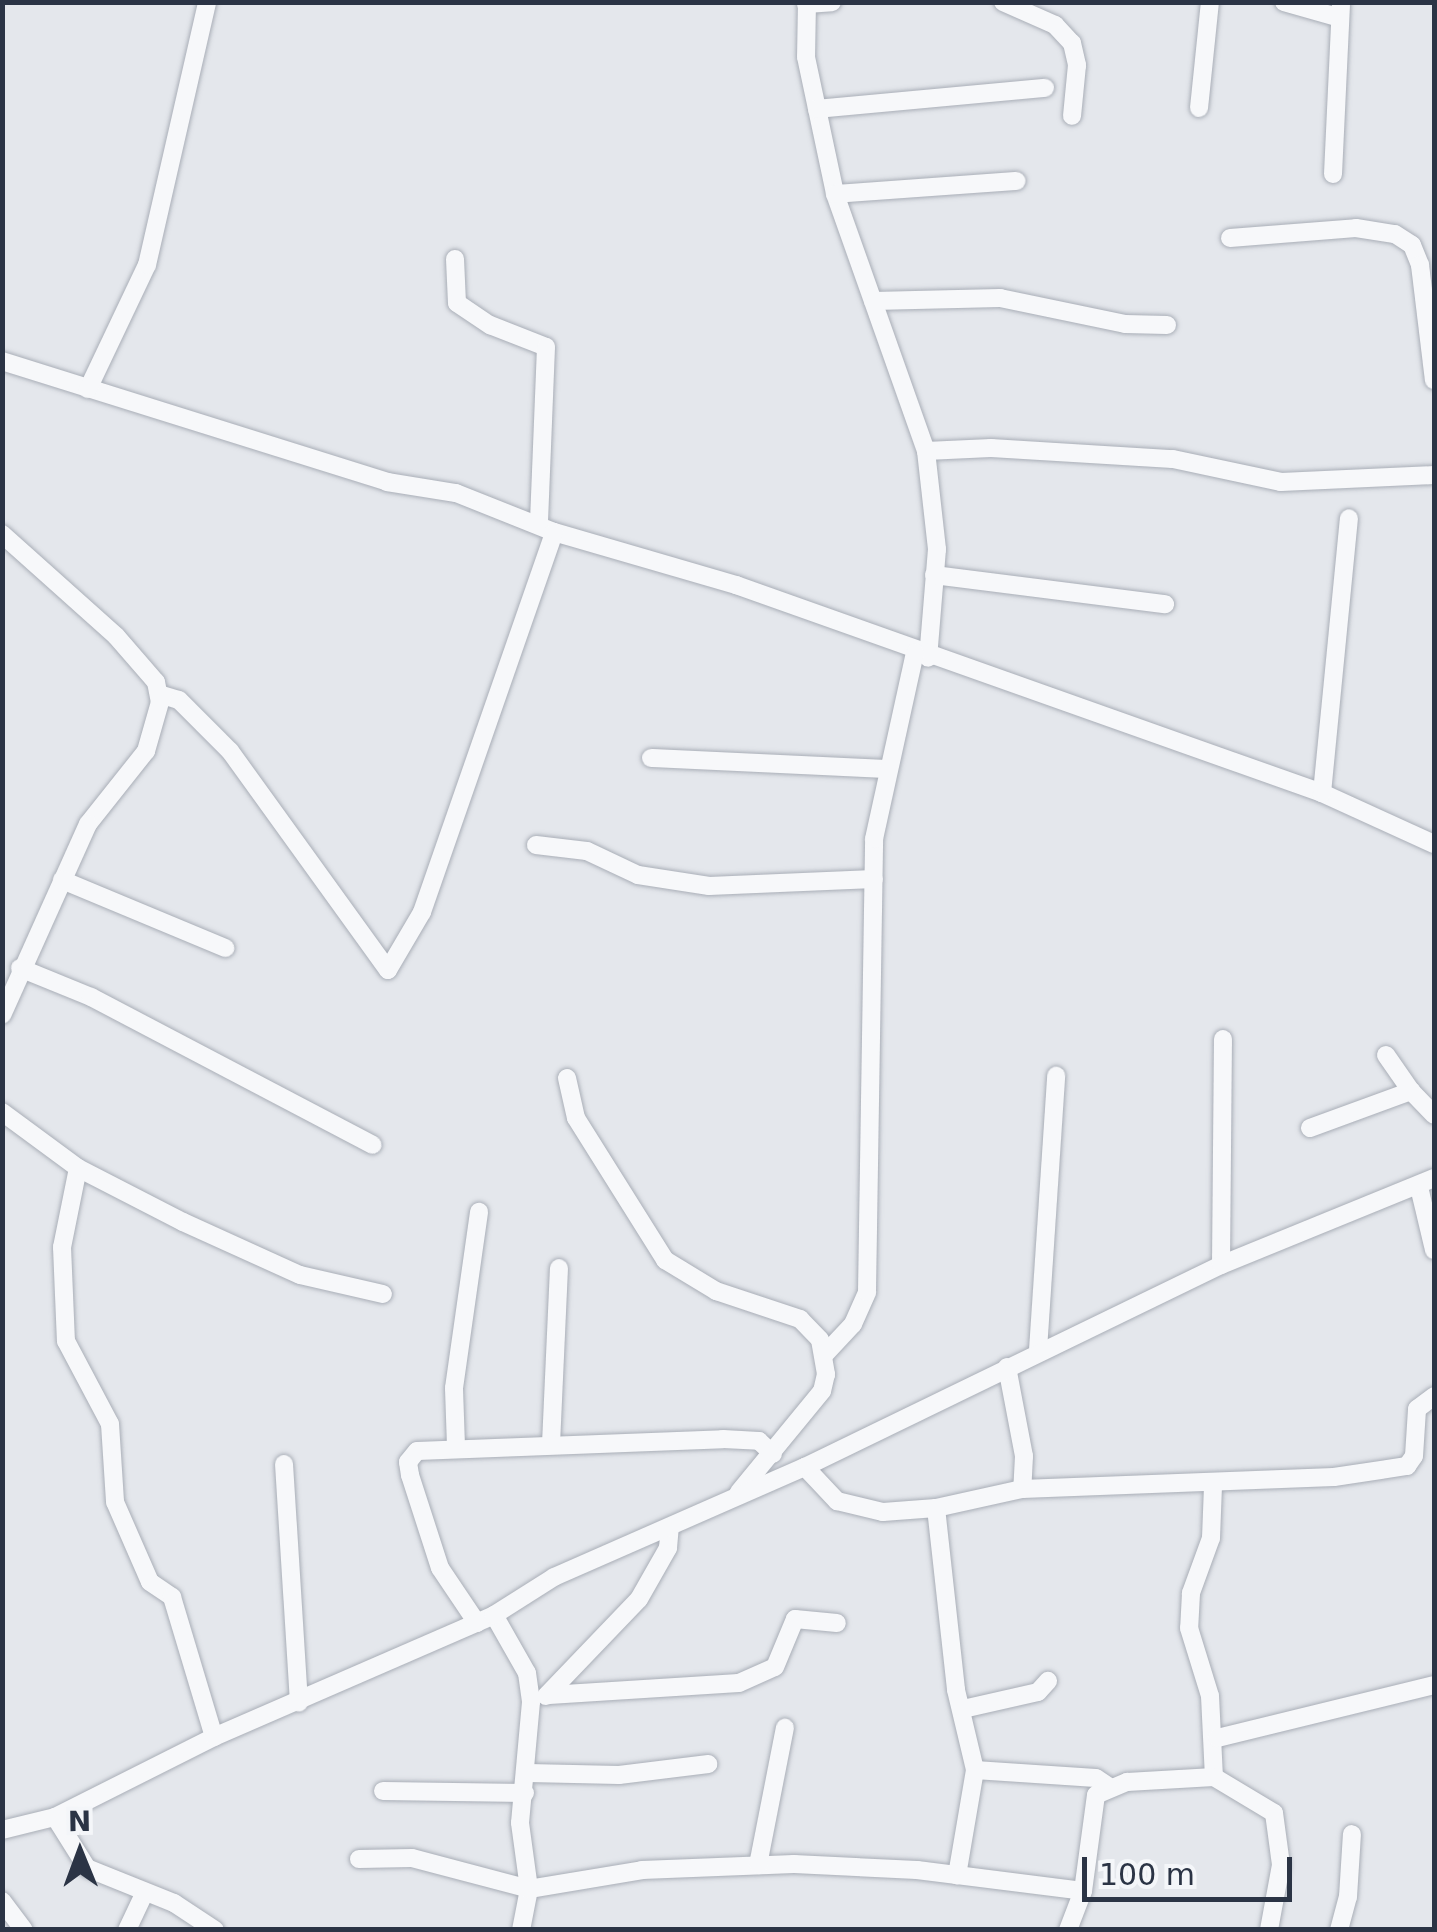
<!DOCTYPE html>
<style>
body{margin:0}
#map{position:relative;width:1437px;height:1932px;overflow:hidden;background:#e4e7ec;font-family:"DejaVu Sans",sans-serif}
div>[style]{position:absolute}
.roads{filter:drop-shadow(0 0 2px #a9aeb7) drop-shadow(0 0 2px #a9aeb7)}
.minor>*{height:18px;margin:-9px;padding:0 9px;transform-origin:9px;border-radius:9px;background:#f7f8fa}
span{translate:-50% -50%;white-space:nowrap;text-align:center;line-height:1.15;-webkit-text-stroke:9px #f4f6f9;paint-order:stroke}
.frame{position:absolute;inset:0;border:5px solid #2b3445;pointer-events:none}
.north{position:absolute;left:30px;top:1802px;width:100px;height:100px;-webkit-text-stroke:8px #f4f6f9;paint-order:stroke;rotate:359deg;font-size:28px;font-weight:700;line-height:40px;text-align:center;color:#2b3445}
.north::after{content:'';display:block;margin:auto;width:35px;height:45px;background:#2b3445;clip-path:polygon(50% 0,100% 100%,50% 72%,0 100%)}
.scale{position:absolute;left:1082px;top:1857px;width:210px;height:45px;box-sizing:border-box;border:5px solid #2b3445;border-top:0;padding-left:12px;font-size:30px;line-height:35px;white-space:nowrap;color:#2b3445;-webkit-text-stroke:8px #f4f6f9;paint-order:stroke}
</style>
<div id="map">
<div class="roads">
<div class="minor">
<i style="left:807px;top:2px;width:55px;rotate:91deg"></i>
<i style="left:806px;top:57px;width:140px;rotate:78deg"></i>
<i style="left:835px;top:194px;width:273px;rotate:70.5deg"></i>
<i style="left:926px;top:451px;width:99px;rotate:83.6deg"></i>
<i style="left:937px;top:549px;width:109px;rotate:94.7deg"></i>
<i style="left:1003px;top:2px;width:57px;rotate:23.9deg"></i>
<i style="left:1055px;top:25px;width:25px;rotate:47deg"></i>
<i style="left:1072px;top:43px;width:23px;rotate:77deg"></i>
<i style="left:1077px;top:65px;width:51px;rotate:95.6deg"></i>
<i style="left:1284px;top:2px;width:55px;rotate:15.8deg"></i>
<i style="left:806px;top:4px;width:26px;rotate:-4deg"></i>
<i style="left:1199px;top:108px;width:107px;rotate:-84.1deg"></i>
<i style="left:817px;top:109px;width:229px;rotate:-5.3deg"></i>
<i style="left:1333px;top:174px;width:172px;rotate:-87.3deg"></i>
<i style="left:835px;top:194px;width:182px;rotate:-4.1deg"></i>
<i style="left:1230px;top:238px;width:126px;rotate:-4.5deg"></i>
<i style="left:1356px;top:228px;width:39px;rotate:9deg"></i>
<i style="left:1395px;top:234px;width:20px;rotate:33deg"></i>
<i style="left:1412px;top:245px;width:22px;rotate:68deg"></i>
<i style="left:1420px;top:265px;width:116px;rotate:83.1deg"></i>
<i style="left:455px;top:259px;width:44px;rotate:87.4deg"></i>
<i style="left:457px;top:303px;width:40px;rotate:34deg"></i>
<i style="left:490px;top:325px;width:60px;rotate:21.4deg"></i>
<i style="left:546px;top:347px;width:177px;rotate:92.3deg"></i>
<i style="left:873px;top:301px;width:127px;rotate:-1.4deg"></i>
<i style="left:1000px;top:298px;width:128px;rotate:11.7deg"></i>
<i style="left:1125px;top:324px;width:42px;rotate:1.4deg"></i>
<i style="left:2px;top:361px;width:404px;rotate:17.4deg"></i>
<i style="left:387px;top:482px;width:70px;rotate:9.1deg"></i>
<i style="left:456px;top:493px;width:105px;rotate:21.7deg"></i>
<i style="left:554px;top:532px;width:190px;rotate:16.2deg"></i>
<i style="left:736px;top:585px;width:622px;rotate:19.54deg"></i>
<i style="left:1322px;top:793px;width:123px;rotate:24.5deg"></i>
<i style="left:88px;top:389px;width:137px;rotate:-64.6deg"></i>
<i style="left:147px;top:265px;width:270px;rotate:-77.1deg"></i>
<i style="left:926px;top:451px;width:65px;rotate:-2.6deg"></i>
<i style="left:991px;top:448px;width:182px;rotate:3.5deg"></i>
<i style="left:1173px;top:459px;width:110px;rotate:12deg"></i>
<i style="left:1281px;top:482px;width:153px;rotate:-2.6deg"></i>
<i style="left:2px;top:534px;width:153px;rotate:41.8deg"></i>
<i style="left:116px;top:636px;width:61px;rotate:49deg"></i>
<i style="left:156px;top:682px;width:20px;rotate:79deg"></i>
<i style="left:160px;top:702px;width:51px;rotate:105.9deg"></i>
<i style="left:146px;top:751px;width:93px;rotate:128.5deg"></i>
<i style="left:88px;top:824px;width:209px;rotate:114.2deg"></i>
<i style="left:934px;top:575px;width:233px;rotate:7.2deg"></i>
<i style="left:159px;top:694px;width:21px;rotate:17deg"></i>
<i style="left:179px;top:700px;width:72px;rotate:45deg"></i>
<i style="left:230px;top:751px;width:270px;rotate:54.2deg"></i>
<i style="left:388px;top:970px;width:67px;rotate:-59.6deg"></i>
<i style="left:422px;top:912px;width:402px;rotate:-70.8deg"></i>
<i style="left:651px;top:758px;width:237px;rotate:2.7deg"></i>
<i style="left:1322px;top:793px;width:276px;rotate:-84.4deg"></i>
<i style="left:536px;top:845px;width:51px;rotate:6.7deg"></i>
<i style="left:587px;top:851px;width:56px;rotate:25.2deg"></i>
<i style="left:638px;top:875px;width:72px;rotate:8.8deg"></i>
<i style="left:709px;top:886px;width:165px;rotate:-2.4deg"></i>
<i style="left:62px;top:880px;width:177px;rotate:22.6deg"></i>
<i style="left:20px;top:968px;width:77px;rotate:22.2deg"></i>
<i style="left:91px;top:997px;width:318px;rotate:27.7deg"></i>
<i style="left:1386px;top:1055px;width:44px;rotate:55.2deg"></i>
<i style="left:567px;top:1078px;width:41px;rotate:77.3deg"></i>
<i style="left:576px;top:1118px;width:168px;rotate:57.9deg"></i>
<i style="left:665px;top:1260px;width:60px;rotate:31.3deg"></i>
<i style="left:716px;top:1291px;width:89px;rotate:18.4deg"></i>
<i style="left:800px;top:1319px;width:29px;rotate:46deg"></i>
<i style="left:820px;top:1340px;width:35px;rotate:80deg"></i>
<i style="left:826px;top:1374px;width:17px;rotate:103deg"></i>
<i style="left:822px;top:1391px;width:131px;rotate:129.4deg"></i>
<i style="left:2px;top:1112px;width:94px;rotate:36.4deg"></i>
<i style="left:78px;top:1168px;width:118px;rotate:27.2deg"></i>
<i style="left:183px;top:1222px;width:128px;rotate:24.4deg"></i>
<i style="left:300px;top:1275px;width:85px;rotate:12.9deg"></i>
<i style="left:1310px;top:1128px;width:108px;rotate:-20.1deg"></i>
<i style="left:1411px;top:1091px;width:33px;rotate:46deg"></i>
<i style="left:78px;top:1168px;width:81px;rotate:101.4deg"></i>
<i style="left:62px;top:1247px;width:94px;rotate:87.6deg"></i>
<i style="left:66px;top:1341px;width:94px;rotate:62.1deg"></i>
<i style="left:110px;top:1424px;width:78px;rotate:86.3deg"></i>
<i style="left:115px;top:1502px;width:87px;rotate:66.4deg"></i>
<i style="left:150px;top:1582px;width:27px;rotate:34deg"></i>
<i style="left:172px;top:1597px;width:146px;rotate:73.3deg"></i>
<i style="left:1419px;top:1187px;width:65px;rotate:76.6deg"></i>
<i style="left:1221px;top:1265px;width:226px;rotate:-89.5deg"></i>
<i style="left:1038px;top:1350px;width:275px;rotate:-86.2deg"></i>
<i style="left:825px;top:1354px;width:41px;rotate:-47deg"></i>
<i style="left:853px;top:1324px;width:35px;rotate:-66deg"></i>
<i style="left:867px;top:1292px;width:453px;rotate:-89.1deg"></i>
<i style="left:874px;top:839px;width:191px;rotate:-77.6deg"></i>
<i style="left:1007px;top:1367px;width:91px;rotate:79.2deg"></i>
<i style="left:1024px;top:1456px;width:33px;rotate:93deg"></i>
<i style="left:551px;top:1444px;width:176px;rotate:-87.4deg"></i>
<i style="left:456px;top:1446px;width:58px;rotate:-92deg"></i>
<i style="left:454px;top:1388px;width:178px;rotate:-81.9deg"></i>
<i style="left:284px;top:1464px;width:239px;rotate:86.4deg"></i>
<i style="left:805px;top:1467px;width:47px;rotate:46.7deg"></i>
<i style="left:837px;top:1501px;width:47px;rotate:13.4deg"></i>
<i style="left:883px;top:1512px;width:53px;rotate:-4.3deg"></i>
<i style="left:936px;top:1508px;width:88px;rotate:-12.5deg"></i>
<i style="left:1022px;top:1489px;width:312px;rotate:-2.2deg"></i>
<i style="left:1334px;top:1477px;width:74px;rotate:-8.6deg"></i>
<i style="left:1407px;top:1466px;width:12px;rotate:-55deg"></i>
<i style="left:1414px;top:1456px;width:47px;rotate:-86.3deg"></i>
<i style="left:1417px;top:1409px;width:21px;rotate:-37deg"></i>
<i style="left:1213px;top:1486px;width:52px;rotate:92.2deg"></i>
<i style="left:1211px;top:1538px;width:59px;rotate:110deg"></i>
<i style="left:1191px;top:1593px;width:35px;rotate:93deg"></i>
<i style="left:1189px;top:1628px;width:71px;rotate:72.8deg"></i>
<i style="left:1210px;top:1696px;width:81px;rotate:87.2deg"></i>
<i style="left:936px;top:1508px;width:183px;rotate:83.7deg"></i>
<i style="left:956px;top:1690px;width:82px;rotate:76.6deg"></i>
<i style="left:975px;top:1770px;width:107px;rotate:99.7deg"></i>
<i style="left:494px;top:1615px;width:67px;rotate:60.4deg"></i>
<i style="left:527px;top:1673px;width:29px;rotate:82deg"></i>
<i style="left:531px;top:1702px;width:121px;rotate:95.2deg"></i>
<i style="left:520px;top:1823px;width:67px;rotate:82.2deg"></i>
<i style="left:529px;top:1889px;width:42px;rotate:101deg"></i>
<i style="left:477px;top:1623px;width:66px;rotate:-123.9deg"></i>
<i style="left:440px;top:1568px;width:98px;rotate:-107.9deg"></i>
<i style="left:410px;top:1475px;width:13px;rotate:-99deg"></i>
<i style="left:408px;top:1462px;width:14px;rotate:-51deg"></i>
<i style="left:417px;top:1451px;width:306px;rotate:-2.2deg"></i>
<i style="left:723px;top:1439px;width:36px;rotate:3deg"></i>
<i style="left:759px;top:1441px;width:19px;rotate:43deg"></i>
<i style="left:549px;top:1695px;width:190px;rotate:-3.6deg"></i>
<i style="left:739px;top:1683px;width:39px;rotate:-24deg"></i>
<i style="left:775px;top:1667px;width:52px;rotate:-67.4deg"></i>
<i style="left:795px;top:1619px;width:42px;rotate:5.4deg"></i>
<i style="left:546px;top:1696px;width:134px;rotate:-46.2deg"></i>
<i style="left:639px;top:1599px;width:59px;rotate:-60.4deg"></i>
<i style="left:668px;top:1548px;width:21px;rotate:-85deg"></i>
<i style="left:963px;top:1709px;width:77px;rotate:-12.8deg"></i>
<i style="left:1038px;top:1692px;width:15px;rotate:-48deg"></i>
<i style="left:1217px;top:1738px;width:223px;rotate:-13.7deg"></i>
<i style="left:975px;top:1770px;width:121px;rotate:3.8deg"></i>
<i style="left:1096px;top:1778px;width:18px;rotate:34deg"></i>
<i style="left:528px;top:1773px;width:91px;rotate:1.3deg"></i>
<i style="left:619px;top:1775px;width:90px;rotate:-7deg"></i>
<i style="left:383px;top:1791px;width:142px;rotate:0.8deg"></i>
<i style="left:55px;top:1817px;width:60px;rotate:57.9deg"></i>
<i style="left:87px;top:1868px;width:94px;rotate:21.9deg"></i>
<i style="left:174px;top:1903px;width:49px;rotate:33.4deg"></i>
<i style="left:2px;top:1830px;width:55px;rotate:-13.8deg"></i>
<i style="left:55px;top:1817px;width:178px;rotate:-26.7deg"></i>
<i style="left:214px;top:1737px;width:305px;rotate:-23.5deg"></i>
<i style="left:494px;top:1615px;width:71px;rotate:-32.3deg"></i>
<i style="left:554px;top:1577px;width:274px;rotate:-23.7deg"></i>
<i style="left:805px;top:1467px;width:462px;rotate:-25.9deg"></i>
<i style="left:1221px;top:1265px;width:230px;rotate:-22.2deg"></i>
<i style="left:359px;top:1859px;width:53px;rotate:-1.1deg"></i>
<i style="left:412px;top:1858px;width:121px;rotate:14.8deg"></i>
<i style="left:529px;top:1889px;width:115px;rotate:-9.5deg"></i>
<i style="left:642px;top:1870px;width:152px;rotate:-2.3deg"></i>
<i style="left:794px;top:1864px;width:123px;rotate:2.8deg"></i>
<i style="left:917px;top:1870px;width:167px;rotate:7.2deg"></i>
<i style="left:758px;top:1865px;width:140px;rotate:-78.9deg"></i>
<i style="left:2px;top:1901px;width:36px;rotate:53deg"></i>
<i style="left:127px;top:1930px;width:42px;rotate:-64.7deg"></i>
<i style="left:1068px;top:1930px;width:42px;rotate:-69deg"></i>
<i style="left:1083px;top:1891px;width:97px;rotate:-82.3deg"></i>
<i style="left:1096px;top:1795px;width:34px;rotate:-23deg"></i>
<i style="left:1127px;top:1782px;width:87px;rotate:-3.3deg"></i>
<i style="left:1214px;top:1777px;width:70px;rotate:31deg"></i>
<i style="left:1274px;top:1813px;width:52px;rotate:82.3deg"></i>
<i style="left:1281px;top:1865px;width:66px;rotate:100.5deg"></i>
<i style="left:1339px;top:1930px;width:34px;rotate:-75deg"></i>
<i style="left:1348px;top:1897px;width:63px;rotate:-86.4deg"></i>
</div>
</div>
<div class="frame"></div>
<div class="north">N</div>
<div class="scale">100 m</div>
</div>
